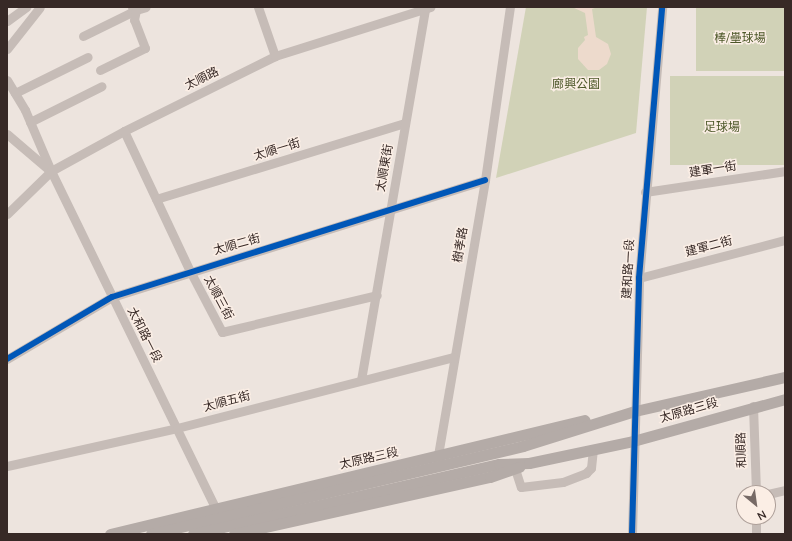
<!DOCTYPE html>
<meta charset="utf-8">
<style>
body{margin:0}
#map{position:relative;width:792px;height:541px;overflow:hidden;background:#ede4de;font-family:"Nunito Sans","Noto Sans TC",sans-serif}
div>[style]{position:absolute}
.green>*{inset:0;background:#d1d2b7;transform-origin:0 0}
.plaza>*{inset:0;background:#eddacc}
.minor>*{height:9px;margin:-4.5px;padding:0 4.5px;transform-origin:4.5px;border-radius:4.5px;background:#c6bcb7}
.major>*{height:11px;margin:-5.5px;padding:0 5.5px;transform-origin:5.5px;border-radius:5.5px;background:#b4aba7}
.cycleway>*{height:6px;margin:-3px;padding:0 3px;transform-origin:3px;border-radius:3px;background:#0057b8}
span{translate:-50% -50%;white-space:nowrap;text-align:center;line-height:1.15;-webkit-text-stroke:3px #fbeee5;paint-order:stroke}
.park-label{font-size:12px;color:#4c5728}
.street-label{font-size:12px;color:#372926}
.frame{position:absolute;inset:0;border:8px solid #372926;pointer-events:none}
.north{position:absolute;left:736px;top:485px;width:40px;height:40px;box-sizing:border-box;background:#fbeee5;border:1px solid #ad9f99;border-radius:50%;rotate:151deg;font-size:11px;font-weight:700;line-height:16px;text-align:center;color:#372926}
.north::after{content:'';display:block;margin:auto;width:14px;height:18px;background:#776a66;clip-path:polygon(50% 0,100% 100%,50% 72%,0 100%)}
</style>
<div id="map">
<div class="green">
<i style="clip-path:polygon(526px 7px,647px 7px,636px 133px,496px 178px)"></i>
<i style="left:696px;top:7px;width:89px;height:64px"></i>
<i style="left:785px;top:76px;width:89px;height:115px;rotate:90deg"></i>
</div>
<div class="plaza">
<i style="clip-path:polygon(572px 7px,598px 7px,592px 9px,596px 37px,608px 44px,611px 54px,607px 64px,599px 70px,588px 70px,578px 59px,578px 48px,585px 40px,584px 37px,588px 35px,585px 13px)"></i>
</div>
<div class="minor">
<i style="left:132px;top:7px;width:5px;rotate:37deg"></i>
<i style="left:136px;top:10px;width:10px;rotate:-17deg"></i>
<i style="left:258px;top:7px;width:52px;rotate:70.9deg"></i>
<i style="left:7px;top:21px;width:24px;rotate:-36deg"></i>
<i style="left:83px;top:36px;width:59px;rotate:-26.1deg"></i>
<i style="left:7px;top:49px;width:53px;rotate:-51.8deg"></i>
<i style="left:100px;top:70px;width:50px;rotate:-26.1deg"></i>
<i style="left:145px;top:48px;width:30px;rotate:-111deg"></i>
<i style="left:134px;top:20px;width:10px;rotate:-79deg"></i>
<i style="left:7px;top:80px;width:35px;rotate:59deg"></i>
<i style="left:25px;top:110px;width:66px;rotate:66.9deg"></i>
<i style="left:51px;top:171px;width:376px;rotate:64deg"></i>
<i style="left:15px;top:93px;width:81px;rotate:-26.3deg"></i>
<i style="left:30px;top:122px;width:80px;rotate:-26.6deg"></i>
<i style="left:124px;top:131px;width:155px;rotate:64.8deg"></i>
<i style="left:190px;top:271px;width:69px;rotate:62.3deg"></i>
<i style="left:222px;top:332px;width:159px;rotate:-13.4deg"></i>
<i style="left:7px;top:134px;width:54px;rotate:40.5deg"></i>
<i style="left:645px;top:192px;width:142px;rotate:-8.5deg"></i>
<i style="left:156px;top:199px;width:260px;rotate:-17deg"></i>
<i style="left:7px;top:214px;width:62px;rotate:-44.3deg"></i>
<i style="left:51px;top:171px;width:83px;rotate:-28.7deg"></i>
<i style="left:124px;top:131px;width:169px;rotate:-26.4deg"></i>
<i style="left:275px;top:56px;width:163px;rotate:-17.5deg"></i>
<i style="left:639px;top:278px;width:151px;rotate:-14.6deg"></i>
<i style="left:7px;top:359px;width:122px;rotate:-30.6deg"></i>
<i style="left:112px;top:297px;width:391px;rotate:-17.4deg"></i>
<i style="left:361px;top:380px;width:377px;rotate:-80.2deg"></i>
<i style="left:753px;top:406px;width:87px;rotate:88deg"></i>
<i style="left:437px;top:461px;width:285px;rotate:-80.3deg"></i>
<i style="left:485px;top:180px;width:175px;rotate:-81.8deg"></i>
<i style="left:7px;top:466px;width:174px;rotate:-12.6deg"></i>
<i style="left:177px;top:428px;width:285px;rotate:-14.4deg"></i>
<i style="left:515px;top:469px;width:19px;rotate:72deg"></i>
<i style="left:521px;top:487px;width:42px;rotate:-6.8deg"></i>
<i style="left:563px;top:482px;width:25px;rotate:-21deg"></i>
<i style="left:586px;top:473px;width:7px;rotate:-45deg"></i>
<i style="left:591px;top:468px;width:19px;rotate:-84deg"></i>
<i style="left:768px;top:494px;width:17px;rotate:-13deg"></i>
<i style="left:756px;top:517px;width:17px;rotate:90deg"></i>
<i style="left:632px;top:534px;width:256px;rotate:-88.4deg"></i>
<i style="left:639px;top:278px;width:272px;rotate:-85.1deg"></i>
</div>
<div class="major">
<i style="left:110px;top:534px;width:488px;rotate:-13.5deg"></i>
<i style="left:151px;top:534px;width:382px;rotate:-13.3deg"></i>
<i style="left:523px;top:446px;width:117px;rotate:-17.4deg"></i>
<i style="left:635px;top:411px;width:154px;rotate:-12.8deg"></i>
<i style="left:193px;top:534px;width:314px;rotate:-12.9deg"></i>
<i style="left:499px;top:464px;width:30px;rotate:-2deg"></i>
<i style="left:529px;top:463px;width:106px;rotate:-11.9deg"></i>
<i style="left:633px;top:441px;width:158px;rotate:-15.4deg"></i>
<i style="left:234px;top:534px;width:262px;rotate:-12.6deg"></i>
<i style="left:490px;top:477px;width:31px;rotate:-19deg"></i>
</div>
<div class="cycleway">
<i style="left:7px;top:359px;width:122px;rotate:-30.6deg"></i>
<i style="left:112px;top:297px;width:391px;rotate:-17.4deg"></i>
<i style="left:632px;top:534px;width:256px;rotate:-88.4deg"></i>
<i style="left:639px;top:278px;width:272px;rotate:-85.1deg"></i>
</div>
<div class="park-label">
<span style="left:740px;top:39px">棒/壘球場</span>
<span style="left:576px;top:85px">廊興公園</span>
<span style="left:722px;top:128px">足球場</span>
</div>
<div class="street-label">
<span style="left:202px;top:79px;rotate:-26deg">太順路</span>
<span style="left:277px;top:150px;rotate:-17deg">太順一街</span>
<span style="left:385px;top:168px;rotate:-80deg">太順東街</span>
<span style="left:713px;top:170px;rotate:-9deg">建軍一街</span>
<span style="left:237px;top:245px;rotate:-16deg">太順二街</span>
<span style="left:461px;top:245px;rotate:-80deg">樹孝路</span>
<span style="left:709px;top:247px;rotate:-15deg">建軍二街</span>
<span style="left:629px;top:269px;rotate:-87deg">建和路一段</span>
<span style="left:218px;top:298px;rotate:62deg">太順三街</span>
<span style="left:144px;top:335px;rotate:63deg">太和路一段</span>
<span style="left:227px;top:402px;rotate:-15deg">太順五街</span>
<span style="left:689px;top:411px;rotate:-16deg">太原路三段</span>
<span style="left:742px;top:450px;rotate:-92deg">和順路</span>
<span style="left:369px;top:459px;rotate:-13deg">太原路三段</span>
</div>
<div class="frame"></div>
<div class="north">N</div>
</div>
